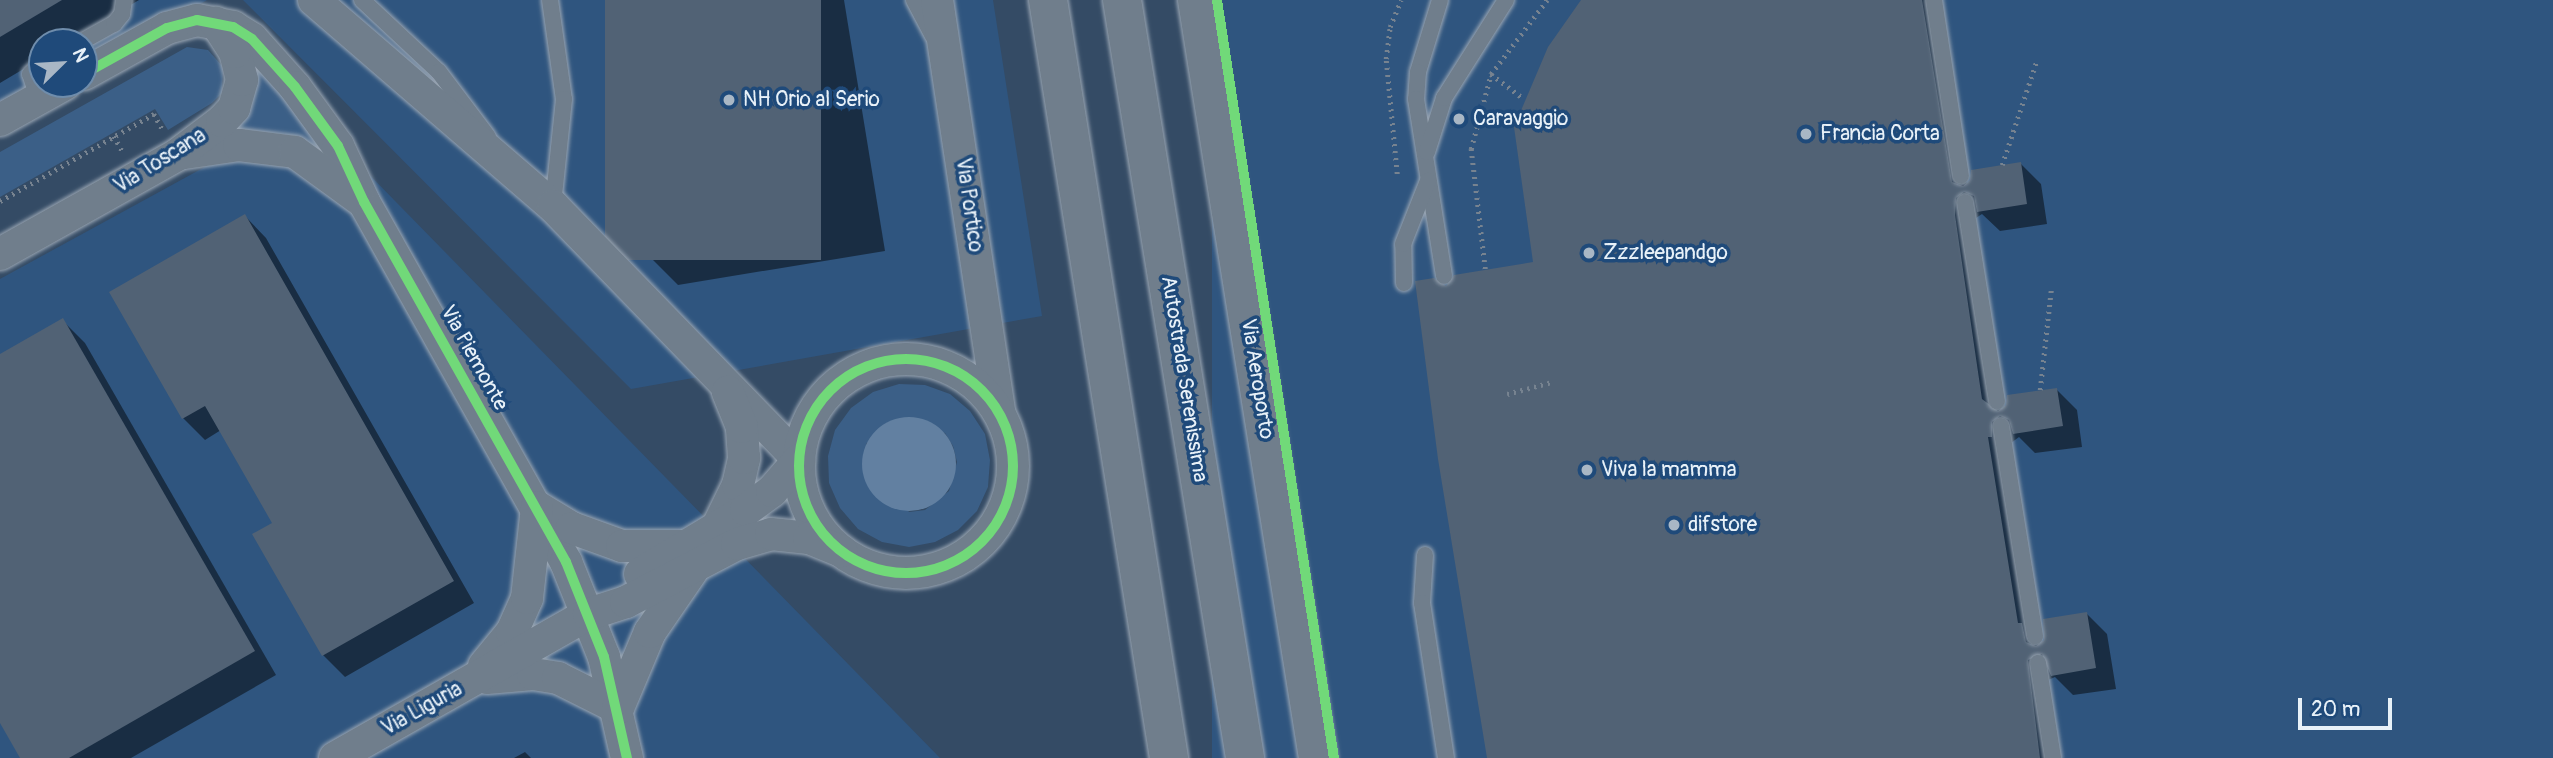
<!DOCTYPE html>
<style>
body{margin:0}
#map{position:relative;width:2553px;height:758px;overflow:hidden;background:#344b65;font-family:Pangolin,sans-serif}
div>[style]{position:absolute}
.built>*{inset:0;background:#2f557f;transform-origin:0 0}
.green>*{inset:0;background:#3b5f87}
.water>*{inset:0;background:#6280a1}
.round{border-radius:50%}
.shadow>*{inset:0;background:#0007}
.building>*{inset:0;background:#516275;transform-origin:0 0}
.path>*{height:4.5px;margin-top:-2.25px;transform-origin:0;background:repeating-linear-gradient(90deg,#778390 0 2px,transparent 0 7px)}
.roads{filter:drop-shadow(0 0 2px #9aa6b3) drop-shadow(0 0 2px #9aa6b3)}
.service>*{height:16px;margin:-8px;padding:0 8px;transform-origin:8px;border-radius:8px;background:#707e8c}
.minor>*{height:32px;margin:-16px;padding:0 16px;transform-origin:16px;border-radius:16px;background:#707e8c}
.minor>.ring{margin:-16px;padding:0;box-sizing:content-box;background:none;border:32px solid #707e8c;border-radius:50%}
.secondary>*{height:38px;margin:-19px;padding:0 19px;transform-origin:19px;border-radius:19px;background:#707e8c}
.motorway>*{height:38px;margin:-19px;padding:0 19px;transform-origin:19px;border-radius:19px;background:#707e8c}
.cycleway>*{height:10px;margin:-5px;padding:0 5px;transform-origin:5px;border-radius:5px;background:#71d979}
.cycleway>.ring{margin:-5px;padding:0;box-sizing:content-box;background:none;border:10px solid #71d979;border-radius:50%}
.dots>*{width:19px;height:19px;translate:-50% -50%;box-sizing:border-box;border:4px solid #1f4a7a;border-radius:50%}
span{translate:-50% -50%;white-space:nowrap;text-align:center;line-height:1.15;-webkit-text-stroke:7px #1f4a7a;paint-order:stroke}
.poi-label{font-size:21px;color:#e8f1f8}
.left{translate:0 -50%;text-align:left}
.street-label{font-size:21px;color:#e8f1f8}
.north{position:absolute;left:28px;top:28px;width:70px;height:70px;box-sizing:border-box;background:#1f4a7a;border:2px solid #6f8dac;border-radius:50%;rotate:66deg;font-size:19px;font-weight:700;line-height:28px;text-align:center;color:#e8f1f8}
.north::after{content:'';display:block;margin:auto;width:24px;height:32px;background:#a9b7c5;clip-path:polygon(50% 0,100% 100%,50% 72%,0 100%)}
.scale{position:absolute;left:2298px;top:698px;width:94px;height:32px;box-sizing:border-box;border:4px solid #e8f1f8;border-top:0;padding-left:9px;font-size:21px;line-height:24px;white-space:nowrap;color:#e8f1f8;-webkit-text-stroke:5px #1f4a7a;paint-order:stroke}
</style>
<div id="map">
<div class="built">
<i style="clip-path:polygon(0 0,207px 0,84px 73px,84px 42px,42px 42px,42px 84px,0 123px)"></i>
<i style="clip-path:polygon(243px 0,993px 0,1042px 316px,631px 389px)"></i>
<i style="left:1212px;top:0;width:1341px;height:767px"></i>
<i style="clip-path:polygon(307px 111px,940px 758px,0 758px,0 279px)"></i>
</div>
<div class="green">
<i style="clip-path:polygon(187px 47px,208px 50px,223px 67px,222px 93px,212px 103px,168px 130px,155px 109px,0 197px,0 152px)"></i>
<i style="clip-path:polygon(253px 58px,324px 150px,284px 133px,235px 130px,255px 92px)"></i>
<i style="clip-path:polygon(evenodd,899px 384px,925px 385px,950px 394px,970px 411px,985px 434px,990px 460px,988px 487px,977px 511px,958px 530px,935px 542px,909px 547px,882px 542px,858px 529px,840px 508px,829px 483px,828px 456px,835px 430px,851px 408px,873px 392px,899px 384px,888px 422px,945px 433px,953px 446px,957px 462px,949px 491px,925px 510px,909px 512px,866px 444px,888px 422px)"></i>
</div>
<div class="water">
<i class="round" style="left:862px;top:417px;width:94px;height:94px"></i>
</div>
<div class="shadow">
<i style="clip-path:polygon(0 0,139px 0,69px 42px,42px 42px,42px 58px,0 83px)"></i>
<i style="clip-path:polygon(607px 0,844px 0,885px 251px,678px 285px,649px 256px)"></i>
<i style="clip-path:polygon(1583px 0,1939px 0,1967px 185px,2021px 164px,2041px 184px,2047px 224px,2000px 231px,1982px 214px,1976px 218px,2001px 412px,2056px 389px,2077px 410px,2082px 447px,2035px 453px,2019px 437px,2011px 443px,2037px 640px,2042px 645px,2087px 614px,2107px 634px,2116px 689px,2073px 695px,2055px 677px,2048px 680px,2056px 758px,1488px 758px,1447px 289px,1535px 263px)"></i>
<i style="clip-path:polygon(245px 216px,266px 238px,474px 603px,345px 677px,323px 655px,274px 524px,221px 430px,205px 440px,183px 418px)"></i>
<i style="clip-path:polygon(62px 320px,85px 343px,276px 675px,131px 758px,22px 758px,0 719px,0 356px)"></i>
<i style="clip-path:polygon(525px 752px,531px 758px,514px 758px)"></i>
</div>
<div class="building">
<i style="clip-path:polygon(0 0,62px 0,0 37px)"></i>
<i style="left:605px;top:0;width:216px;height:260px"></i>
<i style="clip-path:polygon(1581px 0,1922px 0,1952px 182px,1963px 186px,1970px 180px,1971px 170px,2021px 162px,2027px 204px,1977px 212px,1974px 196px,1964px 192px,1956px 198px,1955px 215px,1982px 399px,1998px 411px,2006px 405px,2007px 395px,2057px 388px,2063px 426px,2013px 434px,2009px 420px,2000px 416px,1992px 422px,1992px 437px,1988px 437px,2018px 623px,2022px 623px,2026px 642px,2036px 646px,2044px 640px,2043px 619px,2087px 612px,2096px 668px,2051px 676px,2042px 654px,2028px 660px,2040px 758px,1487px 758px,1438px 459px,1415px 281px,1434px 278px,1446px 286px,1454px 275px,1533px 262px,1514px 127px,1548px 47px)"></i>
<i style="clip-path:polygon(245px 214px,454px 581px,322px 656px,252px 534px,272px 523px,205px 406px,182px 419px,109px 292px)"></i>
<i style="clip-path:polygon(63px 318px,255px 651px,69px 758px,20px 758px,0 723px,0 354px)"></i>
</div>
<div class="path">
<i style="left:1491px;top:74px;width:40px;rotate:37deg"></i>
<i style="left:114px;top:136px;width:18px;rotate:61deg"></i>
<i style="left:2002px;top:165px;width:111px;rotate:-71.6deg"></i>
<i style="left:1397px;top:174px;width:116px;rotate:-95.5deg"></i>
<i style="left:1386px;top:59px;width:32px;rotate:-83deg"></i>
<i style="left:1390px;top:27px;width:29px;rotate:-68deg"></i>
<i style="left:0;top:201px;width:177px;rotate:-29.5deg"></i>
<i style="left:154px;top:114px;width:18px;rotate:61deg"></i>
<i style="left:1485px;top:269px;width:121px;rotate:-96.7deg"></i>
<i style="left:1471px;top:149px;width:78px;rotate:-75.1deg"></i>
<i style="left:1491px;top:74px;width:93px;rotate:-52.9deg"></i>
<i style="left:2040px;top:390px;width:101px;rotate:-83.7deg"></i>
<i style="left:1507px;top:394px;width:47px;rotate:-14.9deg"></i>
</div>
<div class="roads">
<div class="service">
<i style="left:362px;top:0;width:105px;rotate:43.1deg"></i>
<i style="left:439px;top:72px;width:81px;rotate:53deg"></i>
<i style="left:550px;top:0;width:100px;rotate:82deg"></i>
<i style="left:564px;top:99px;width:108px;rotate:95.9deg"></i>
<i style="left:914px;top:0;width:41px;rotate:62.2deg"></i>
<i style="left:1440px;top:0;width:75px;rotate:107deg"></i>
<i style="left:1418px;top:72px;width:27px;rotate:94deg"></i>
<i style="left:1416px;top:99px;width:179px;rotate:81deg"></i>
<i style="left:1934px;top:0;width:178px;rotate:81.3deg"></i>
<i style="left:81px;top:42px;width:38px;rotate:-29deg"></i>
<i style="left:114px;top:24px;width:13px;rotate:-51deg"></i>
<i style="left:122px;top:14px;width:14px;rotate:-82deg"></i>
<i style="left:38px;top:98px;width:25px;rotate:-108deg"></i>
<i style="left:30px;top:74px;width:16px;rotate:-43deg"></i>
<i style="left:1427px;top:152px;width:57px;rotate:-72.5deg"></i>
<i style="left:1444px;top:98px;width:116px;rotate:-57.7deg"></i>
<i style="left:1965px;top:202px;width:202px;rotate:80.9deg"></i>
<i style="left:1404px;top:283px;width:39px;rotate:-91deg"></i>
<i style="left:1403px;top:244px;width:68px;rotate:-68.4deg"></i>
<i style="left:2001px;top:426px;width:213px;rotate:80.8deg"></i>
<i style="left:1425px;top:555px;width:48px;rotate:93.6deg"></i>
<i style="left:1422px;top:603px;width:157px;rotate:81.2deg"></i>
<i style="left:2038px;top:663px;width:96px;rotate:81deg"></i>
</div>
<div class="minor">
<i style="left:314px;top:0;width:316px;rotate:40.8deg"></i>
<i style="left:553px;top:206px;width:354px;rotate:45.9deg"></i>
<i style="left:937px;top:0;width:416px;rotate:81.4deg"></i>
<i style="left:84px;top:74px;width:95px;rotate:-29deg"></i>
<i style="left:167px;top:28px;width:31px;rotate:-15deg"></i>
<i style="left:197px;top:20px;width:37px;rotate:11deg"></i>
<i style="left:233px;top:27px;width:22px;rotate:32deg"></i>
<i style="left:252px;top:39px;width:64px;rotate:48.1deg"></i>
<i style="left:295px;top:87px;width:73px;rotate:53.9deg"></i>
<i style="left:338px;top:146px;width:62px;rotate:65.1deg"></i>
<i style="left:364px;top:202px;width:413px;rotate:60.7deg"></i>
<i style="left:566px;top:562px;width:102px;rotate:68.2deg"></i>
<i style="left:604px;top:657px;width:104px;rotate:77.2deg"></i>
<i style="left:0;top:120px;width:74px;rotate:-29deg"></i>
<i style="left:185px;top:153px;width:55px;rotate:-8.4deg"></i>
<i style="left:239px;top:145px;width:56px;rotate:7.1deg"></i>
<i style="left:295px;top:152px;width:78px;rotate:36.1deg"></i>
<i style="left:0;top:254px;width:203px;rotate:-29.2deg"></i>
<i style="left:177px;top:155px;width:56px;rotate:-37.1deg"></i>
<i style="left:222px;top:121px;width:18px;rotate:-47deg"></i>
<i style="left:234px;top:108px;width:29px;rotate:-74deg"></i>
<i style="left:242px;top:80px;width:29px;rotate:-104deg"></i>
<i style="left:235px;top:52px;width:35px;rotate:-123deg"></i>
<i class="ring" style="left:799px;top:359px;width:182px;height:182px"></i>
<i style="left:537px;top:507px;width:41px;rotate:31deg"></i>
<i style="left:572px;top:528px;width:53px;rotate:19.8deg"></i>
<i style="left:622px;top:546px;width:60px"></i>
<i style="left:718px;top:526px;width:46px;rotate:-64deg"></i>
<i style="left:738px;top:485px;width:28px;rotate:-77deg"></i>
<i style="left:744px;top:458px;width:31px;rotate:-94deg"></i>
<i style="left:742px;top:427px;width:38px;rotate:-112deg"></i>
<i style="left:640px;top:574px;width:124px;rotate:-31.1deg"></i>
<i style="left:746px;top:510px;width:32px;rotate:-36deg"></i>
<i style="left:772px;top:491px;width:41px;rotate:-48.9deg"></i>
<i style="left:484px;top:666px;width:44px;rotate:-50.5deg"></i>
<i style="left:512px;top:632px;width:37px;rotate:-66deg"></i>
<i style="left:527px;top:598px;width:91px;rotate:-83.7deg"></i>
<i style="left:487px;top:678px;width:46px;rotate:-5deg"></i>
<i style="left:533px;top:674px;width:25px;rotate:9deg"></i>
<i style="left:558px;top:678px;width:67px;rotate:26.6deg"></i>
<i style="left:618px;top:708px;width:82px;rotate:-67.2deg"></i>
<i style="left:650px;top:632px;width:74px;rotate:-55.5deg"></i>
<i style="left:335px;top:758px;width:292px;rotate:-29.6deg"></i>
<i style="left:589px;top:614px;width:39px;rotate:-18deg"></i>
<i style="left:626px;top:602px;width:125px;rotate:-27.6deg"></i>
<i style="left:737px;top:544px;width:35px;rotate:-16deg"></i>
<i style="left:771px;top:534px;width:38px;rotate:6deg"></i>
<i style="left:809px;top:538px;width:35px;rotate:22deg"></i>
</div>
<div class="secondary">
<i style="left:1197px;top:0;width:768px;rotate:80.93deg"></i>
</div>
<div class="motorway">
<i style="left:1048px;top:0;width:768px;rotate:80.93deg"></i>
<i style="left:1122px;top:0;width:768px;rotate:80.78deg"></i>
</div>
</div>
<div class="cycleway">
<i style="left:1217px;top:0;width:767px;rotate:81.23deg"></i>
<i style="left:84px;top:74px;width:95px;rotate:-29deg"></i>
<i style="left:167px;top:28px;width:31px;rotate:-15deg"></i>
<i style="left:197px;top:20px;width:37px;rotate:11deg"></i>
<i style="left:233px;top:27px;width:22px;rotate:32deg"></i>
<i style="left:252px;top:39px;width:64px;rotate:48.1deg"></i>
<i style="left:295px;top:87px;width:73px;rotate:53.9deg"></i>
<i style="left:338px;top:146px;width:62px;rotate:65.1deg"></i>
<i style="left:364px;top:202px;width:413px;rotate:60.7deg"></i>
<i style="left:566px;top:562px;width:102px;rotate:68.2deg"></i>
<i style="left:604px;top:657px;width:104px;rotate:77.2deg"></i>
<i class="ring" style="left:799px;top:359px;width:204px;height:204px"></i>
</div>
<div class="dots">
<i style="left:729px;top:100px;background:#a9b7c5"></i>
<i style="left:1459px;top:119px;background:#a9b7c5"></i>
<i style="left:1806px;top:134px;background:#a9b7c5"></i>
<i style="left:1589px;top:253px;background:#a9b7c5"></i>
<i style="left:1587px;top:470px;background:#a9b7c5"></i>
<i style="left:1674px;top:525px;background:#a9b7c5"></i>
</div>
<div class="poi-label">
<span class="left" style="left:743px;top:100px">NH Orio al Serio</span>
<span class="left" style="left:1473px;top:119px">Caravaggio</span>
<span class="left" style="left:1820px;top:134px">Francia Corta</span>
<span class="left" style="left:1603px;top:253px">Zzzleepandgo</span>
<span class="left" style="left:1601px;top:470px">Viva la mamma</span>
<span class="left" style="left:1688px;top:525px">difstore</span>
</div>
<div class="street-label">
<span style="left:160px;top:161px;rotate:-32deg">Via Toscana</span>
<span style="left:969px;top:205px;rotate:82deg">Via Portico</span>
<span style="left:474px;top:358px;rotate:61deg">Via Piemonte</span>
<span style="left:1184px;top:379px;rotate:81deg">Autostrada Serenissima</span>
<span style="left:1257px;top:379px;rotate:81deg">Via Aeroporto</span>
<span style="left:422px;top:709px;rotate:-29deg">Via Liguria</span>
</div>
<div class="north">N</div>
<div class="scale">20 m</div>
</div>
